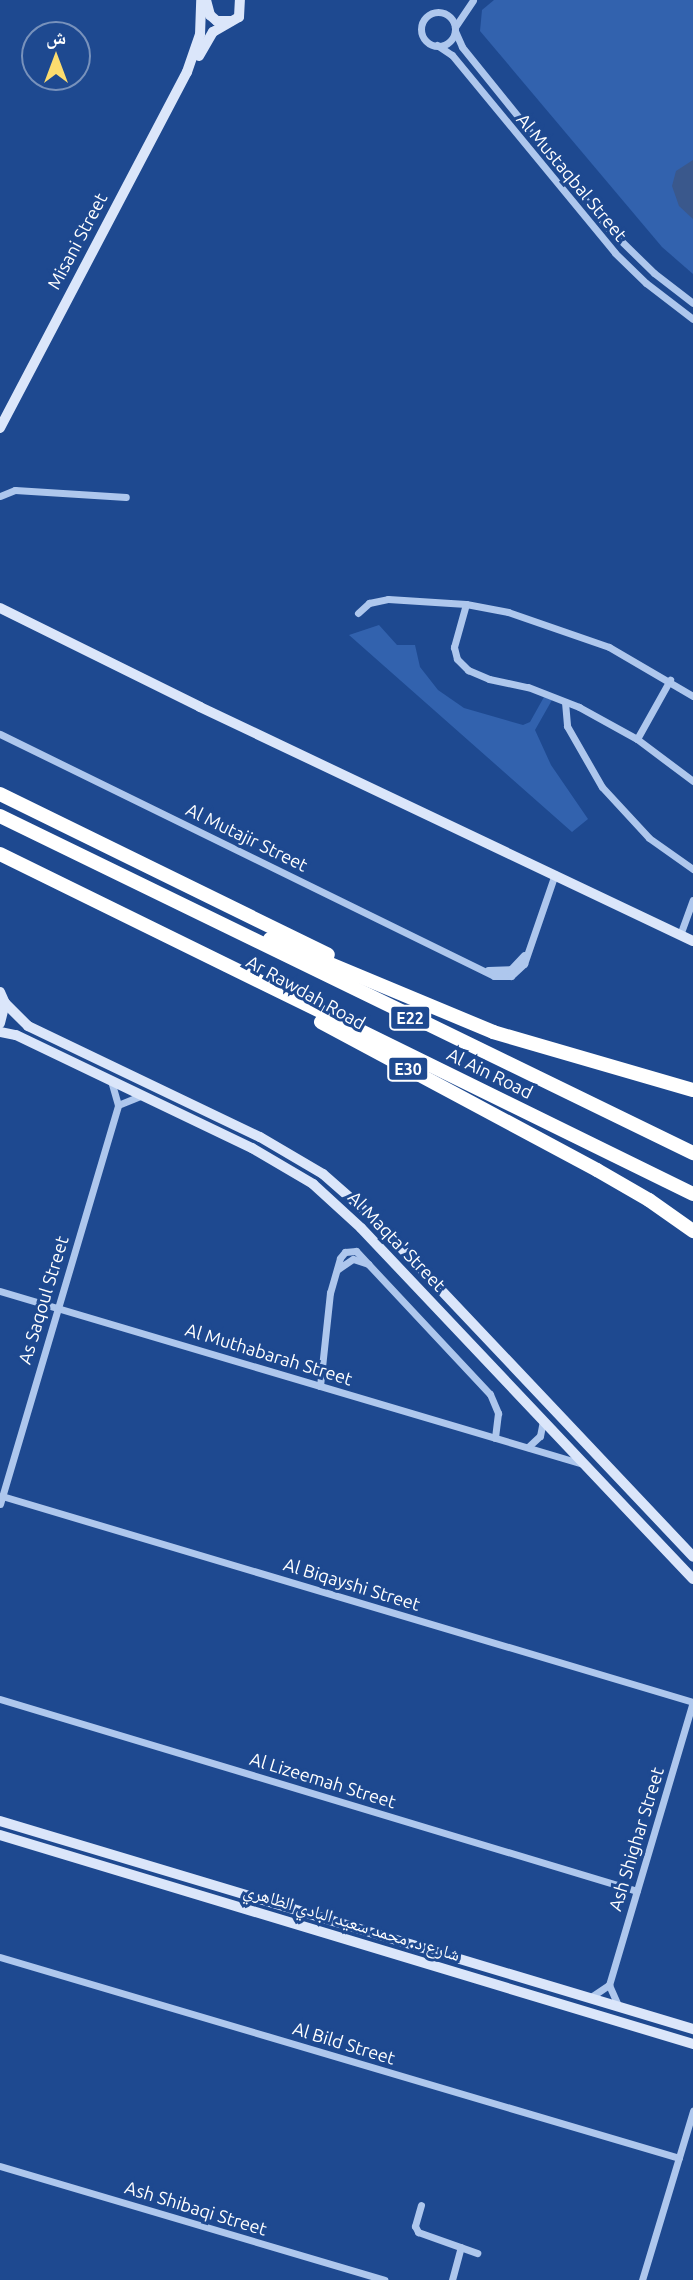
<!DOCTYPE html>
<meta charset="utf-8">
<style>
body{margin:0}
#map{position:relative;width:693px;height:2280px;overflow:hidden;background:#1e4990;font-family:Ubuntu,"Noto Naskh Arabic",sans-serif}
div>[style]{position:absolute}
.green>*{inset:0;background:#3262ae}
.water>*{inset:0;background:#3a588c}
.street>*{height:7px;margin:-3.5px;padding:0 3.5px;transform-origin:3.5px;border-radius:3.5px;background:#aec7ed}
.street>.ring{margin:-3.5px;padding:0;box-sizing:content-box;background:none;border:7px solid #aec7ed;border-radius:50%}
.secondary>*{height:10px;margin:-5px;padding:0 5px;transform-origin:5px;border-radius:5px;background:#dbe6fa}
.highway>*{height:14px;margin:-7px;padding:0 7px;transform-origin:7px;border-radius:7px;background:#fff}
span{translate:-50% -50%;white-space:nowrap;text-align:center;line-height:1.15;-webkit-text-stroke:6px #1e4990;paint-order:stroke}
.shield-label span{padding:2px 5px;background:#1e4990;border:2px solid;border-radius:5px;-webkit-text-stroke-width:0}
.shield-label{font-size:16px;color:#fff;font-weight:700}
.street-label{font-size:18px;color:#fff}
.north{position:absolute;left:21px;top:21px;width:70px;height:70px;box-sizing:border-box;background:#1e4990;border:2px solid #7892bc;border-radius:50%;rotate:0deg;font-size:19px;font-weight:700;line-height:28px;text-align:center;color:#fff}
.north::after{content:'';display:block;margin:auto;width:24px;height:32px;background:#fcdc6e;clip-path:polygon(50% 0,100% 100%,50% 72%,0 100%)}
</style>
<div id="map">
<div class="green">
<i style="clip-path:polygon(494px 0,693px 0,693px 274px,662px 247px,480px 31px,482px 10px)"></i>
<i style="clip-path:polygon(379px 625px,397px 645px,415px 645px,420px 667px,438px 690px,464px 708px,523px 725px,530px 722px,544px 697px,552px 700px,535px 730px,551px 765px,588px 819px,572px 832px,349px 635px)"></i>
</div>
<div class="water">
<i style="clip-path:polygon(693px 160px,693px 219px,679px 206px,672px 186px,676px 171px)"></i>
</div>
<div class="street">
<i class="ring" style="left:421px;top:12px;width:27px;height:27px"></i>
<i style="left:455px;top:27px;width:32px;rotate:-56deg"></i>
<i style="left:455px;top:31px;width:17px;rotate:66deg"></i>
<i style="left:462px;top:47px;width:234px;rotate:51.1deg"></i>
<i style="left:609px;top:229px;width:63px;rotate:44.4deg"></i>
<i style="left:654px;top:273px;width:49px;rotate:37.6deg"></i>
<i style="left:437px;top:45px;width:18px;rotate:34deg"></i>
<i style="left:452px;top:55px;width:256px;rotate:50.5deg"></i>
<i style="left:615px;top:253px;width:43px;rotate:44.1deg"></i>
<i style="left:646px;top:283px;width:59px;rotate:37.5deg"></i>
<i style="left:0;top:496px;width:16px;rotate:-22deg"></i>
<i style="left:15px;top:490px;width:111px;rotate:3.6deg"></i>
<i style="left:466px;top:604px;width:45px;rotate:105.6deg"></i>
<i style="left:454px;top:647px;width:12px;rotate:76deg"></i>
<i style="left:457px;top:659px;width:16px;rotate:45deg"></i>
<i style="left:468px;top:670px;width:23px;rotate:23deg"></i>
<i style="left:489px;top:679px;width:40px;rotate:12deg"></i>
<i style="left:528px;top:687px;width:55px;rotate:21.4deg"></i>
<i style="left:579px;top:707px;width:66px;rotate:28.9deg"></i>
<i style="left:637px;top:739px;width:70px;rotate:36.9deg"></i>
<i style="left:358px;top:613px;width:15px;rotate:-42deg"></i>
<i style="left:369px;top:603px;width:19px;rotate:-12deg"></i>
<i style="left:388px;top:599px;width:78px;rotate:3.7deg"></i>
<i style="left:466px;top:604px;width:43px;rotate:10.8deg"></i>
<i style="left:508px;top:612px;width:107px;rotate:19.1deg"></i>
<i style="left:609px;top:647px;width:97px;rotate:30.3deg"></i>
<i style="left:565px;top:702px;width:24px;rotate:85deg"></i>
<i style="left:567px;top:726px;width:70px;rotate:60.2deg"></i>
<i style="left:602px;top:787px;width:69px;rotate:47.3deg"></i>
<i style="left:649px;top:838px;width:54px;rotate:35.2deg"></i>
<i style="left:0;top:734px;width:550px;rotate:26.1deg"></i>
<i style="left:494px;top:976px;width:17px"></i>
<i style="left:511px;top:976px;width:18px;rotate:-43deg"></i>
<i style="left:524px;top:964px;width:95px;rotate:-71deg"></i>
<i style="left:637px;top:739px;width:68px;rotate:-60.8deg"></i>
<i style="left:680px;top:935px;width:37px;rotate:-70deg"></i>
<i style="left:488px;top:970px;width:23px;rotate:-2deg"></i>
<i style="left:511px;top:969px;width:19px;rotate:-47deg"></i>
<i style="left:118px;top:1105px;width:24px;rotate:-22deg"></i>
<i style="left:338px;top:1269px;width:18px;rotate:-34deg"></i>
<i style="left:353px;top:1259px;width:16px;rotate:18deg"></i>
<i style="left:0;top:1291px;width:608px;rotate:16.53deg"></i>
<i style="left:320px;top:1386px;width:94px;rotate:-83.9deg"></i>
<i style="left:330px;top:1293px;width:36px;rotate:-74deg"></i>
<i style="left:340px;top:1258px;width:8px;rotate:-50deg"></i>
<i style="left:345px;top:1252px;width:11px;rotate:-5deg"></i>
<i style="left:356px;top:1251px;width:196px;rotate:46.9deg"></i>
<i style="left:490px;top:1394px;width:21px;rotate:67deg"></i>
<i style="left:498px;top:1413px;width:25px;rotate:97deg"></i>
<i style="left:528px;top:1447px;width:16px;rotate:-43deg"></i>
<i style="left:540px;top:1436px;width:16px;rotate:-79deg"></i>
<i style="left:2px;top:1496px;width:721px;rotate:16.6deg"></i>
<i style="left:0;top:1504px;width:416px;rotate:-73.5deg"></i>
<i style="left:118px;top:1105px;width:25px;rotate:-106deg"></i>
<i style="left:0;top:1699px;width:665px;rotate:16.77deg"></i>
<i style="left:0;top:1957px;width:708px;rotate:16.49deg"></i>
<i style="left:609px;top:1985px;width:22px;rotate:66deg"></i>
<i style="left:591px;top:1997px;width:22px;rotate:-34deg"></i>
<i style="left:609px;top:1985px;width:295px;rotate:-73.5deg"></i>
<i style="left:0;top:2166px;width:401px;rotate:16.5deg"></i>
<i style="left:421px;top:2205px;width:22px;rotate:106deg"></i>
<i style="left:415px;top:2226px;width:7px;rotate:63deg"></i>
<i style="left:418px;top:2232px;width:63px;rotate:19.6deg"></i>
<i style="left:452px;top:2280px;width:34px;rotate:-75deg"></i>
<i style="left:642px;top:2280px;width:177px;rotate:-73.2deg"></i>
</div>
<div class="secondary">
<i style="left:206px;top:0;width:16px;rotate:75deg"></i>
<i style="left:210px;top:15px;width:9px;rotate:41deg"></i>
<i style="left:217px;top:21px;width:14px"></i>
<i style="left:199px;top:56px;width:28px;rotate:-60deg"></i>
<i style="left:213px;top:32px;width:30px;rotate:-30deg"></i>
<i style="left:239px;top:17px;width:17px;rotate:-87deg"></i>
<i style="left:0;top:428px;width:402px;rotate:-62.3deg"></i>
<i style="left:187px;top:72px;width:39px;rotate:-71deg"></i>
<i style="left:200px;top:35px;width:35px;rotate:-88deg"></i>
<i style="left:0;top:608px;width:223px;rotate:26.3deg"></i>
<i style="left:200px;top:707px;width:546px;rotate:25.39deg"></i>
<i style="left:0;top:992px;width:12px;rotate:66deg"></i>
<i style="left:5px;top:1003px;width:21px;rotate:104deg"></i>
<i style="left:5px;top:1003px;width:33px;rotate:45deg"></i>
<i style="left:28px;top:1026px;width:257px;rotate:25.6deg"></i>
<i style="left:260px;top:1137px;width:73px;rotate:30.4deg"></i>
<i style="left:323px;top:1174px;width:64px;rotate:41.2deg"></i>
<i style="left:371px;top:1216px;width:469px;rotate:46.6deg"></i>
<i style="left:0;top:1032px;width:16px;rotate:11deg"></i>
<i style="left:16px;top:1035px;width:262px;rotate:25.6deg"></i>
<i style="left:252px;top:1148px;width:71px;rotate:30.5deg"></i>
<i style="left:313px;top:1184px;width:65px;rotate:42.5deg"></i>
<i style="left:361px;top:1228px;width:483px;rotate:46.6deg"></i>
<i style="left:0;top:1821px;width:724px;rotate:16.71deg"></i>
<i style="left:0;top:1835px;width:724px;rotate:16.78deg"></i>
</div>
<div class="highway">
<i style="left:0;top:794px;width:365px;rotate:26.1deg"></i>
<i style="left:0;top:816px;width:771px;rotate:25.93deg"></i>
<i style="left:0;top:854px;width:772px;rotate:26.13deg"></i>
<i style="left:270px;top:939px;width:242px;rotate:22.6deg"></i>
<i style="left:493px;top:1032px;width:208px;rotate:16.2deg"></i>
<i style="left:321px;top:1022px;width:313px;rotate:28.2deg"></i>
<i style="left:597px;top:1170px;width:60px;rotate:30deg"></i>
<i style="left:649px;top:1200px;width:54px;rotate:35.2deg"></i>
</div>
<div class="shield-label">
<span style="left:410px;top:1018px">E22</span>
<span style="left:408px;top:1069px">E30</span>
</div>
<div class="street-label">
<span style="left:572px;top:177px;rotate:50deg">Al Mustaqbal Street</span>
<span style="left:77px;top:241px;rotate:-62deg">Misani Street</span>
<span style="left:247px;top:837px;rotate:26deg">Al Mutajir Street</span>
<span style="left:306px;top:992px;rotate:29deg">Ar Rawdah Road</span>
<span style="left:490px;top:1073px;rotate:26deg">Al Ain Road</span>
<span style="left:397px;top:1241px;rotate:46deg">Al Maqta' Street</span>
<span style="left:43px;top:1300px;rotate:-73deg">As Saqoul Street</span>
<span style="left:269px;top:1354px;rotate:17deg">Al Muthabarah Street</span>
<span style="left:352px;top:1584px;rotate:17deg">Al Biqayshi Street</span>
<span style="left:323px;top:1780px;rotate:17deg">Al Lizeemah Street</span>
<span style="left:636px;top:1839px;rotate:-73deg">Ash Shighar Street</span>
<span style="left:352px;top:1922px;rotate:17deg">شارع د. محمد سعيد البادي الظاهري</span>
<span style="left:344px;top:2043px;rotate:17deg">Al Bild Street</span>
<span style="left:196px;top:2208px;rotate:17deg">Ash Shibaqi Street</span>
</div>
<div class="north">ش</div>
</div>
